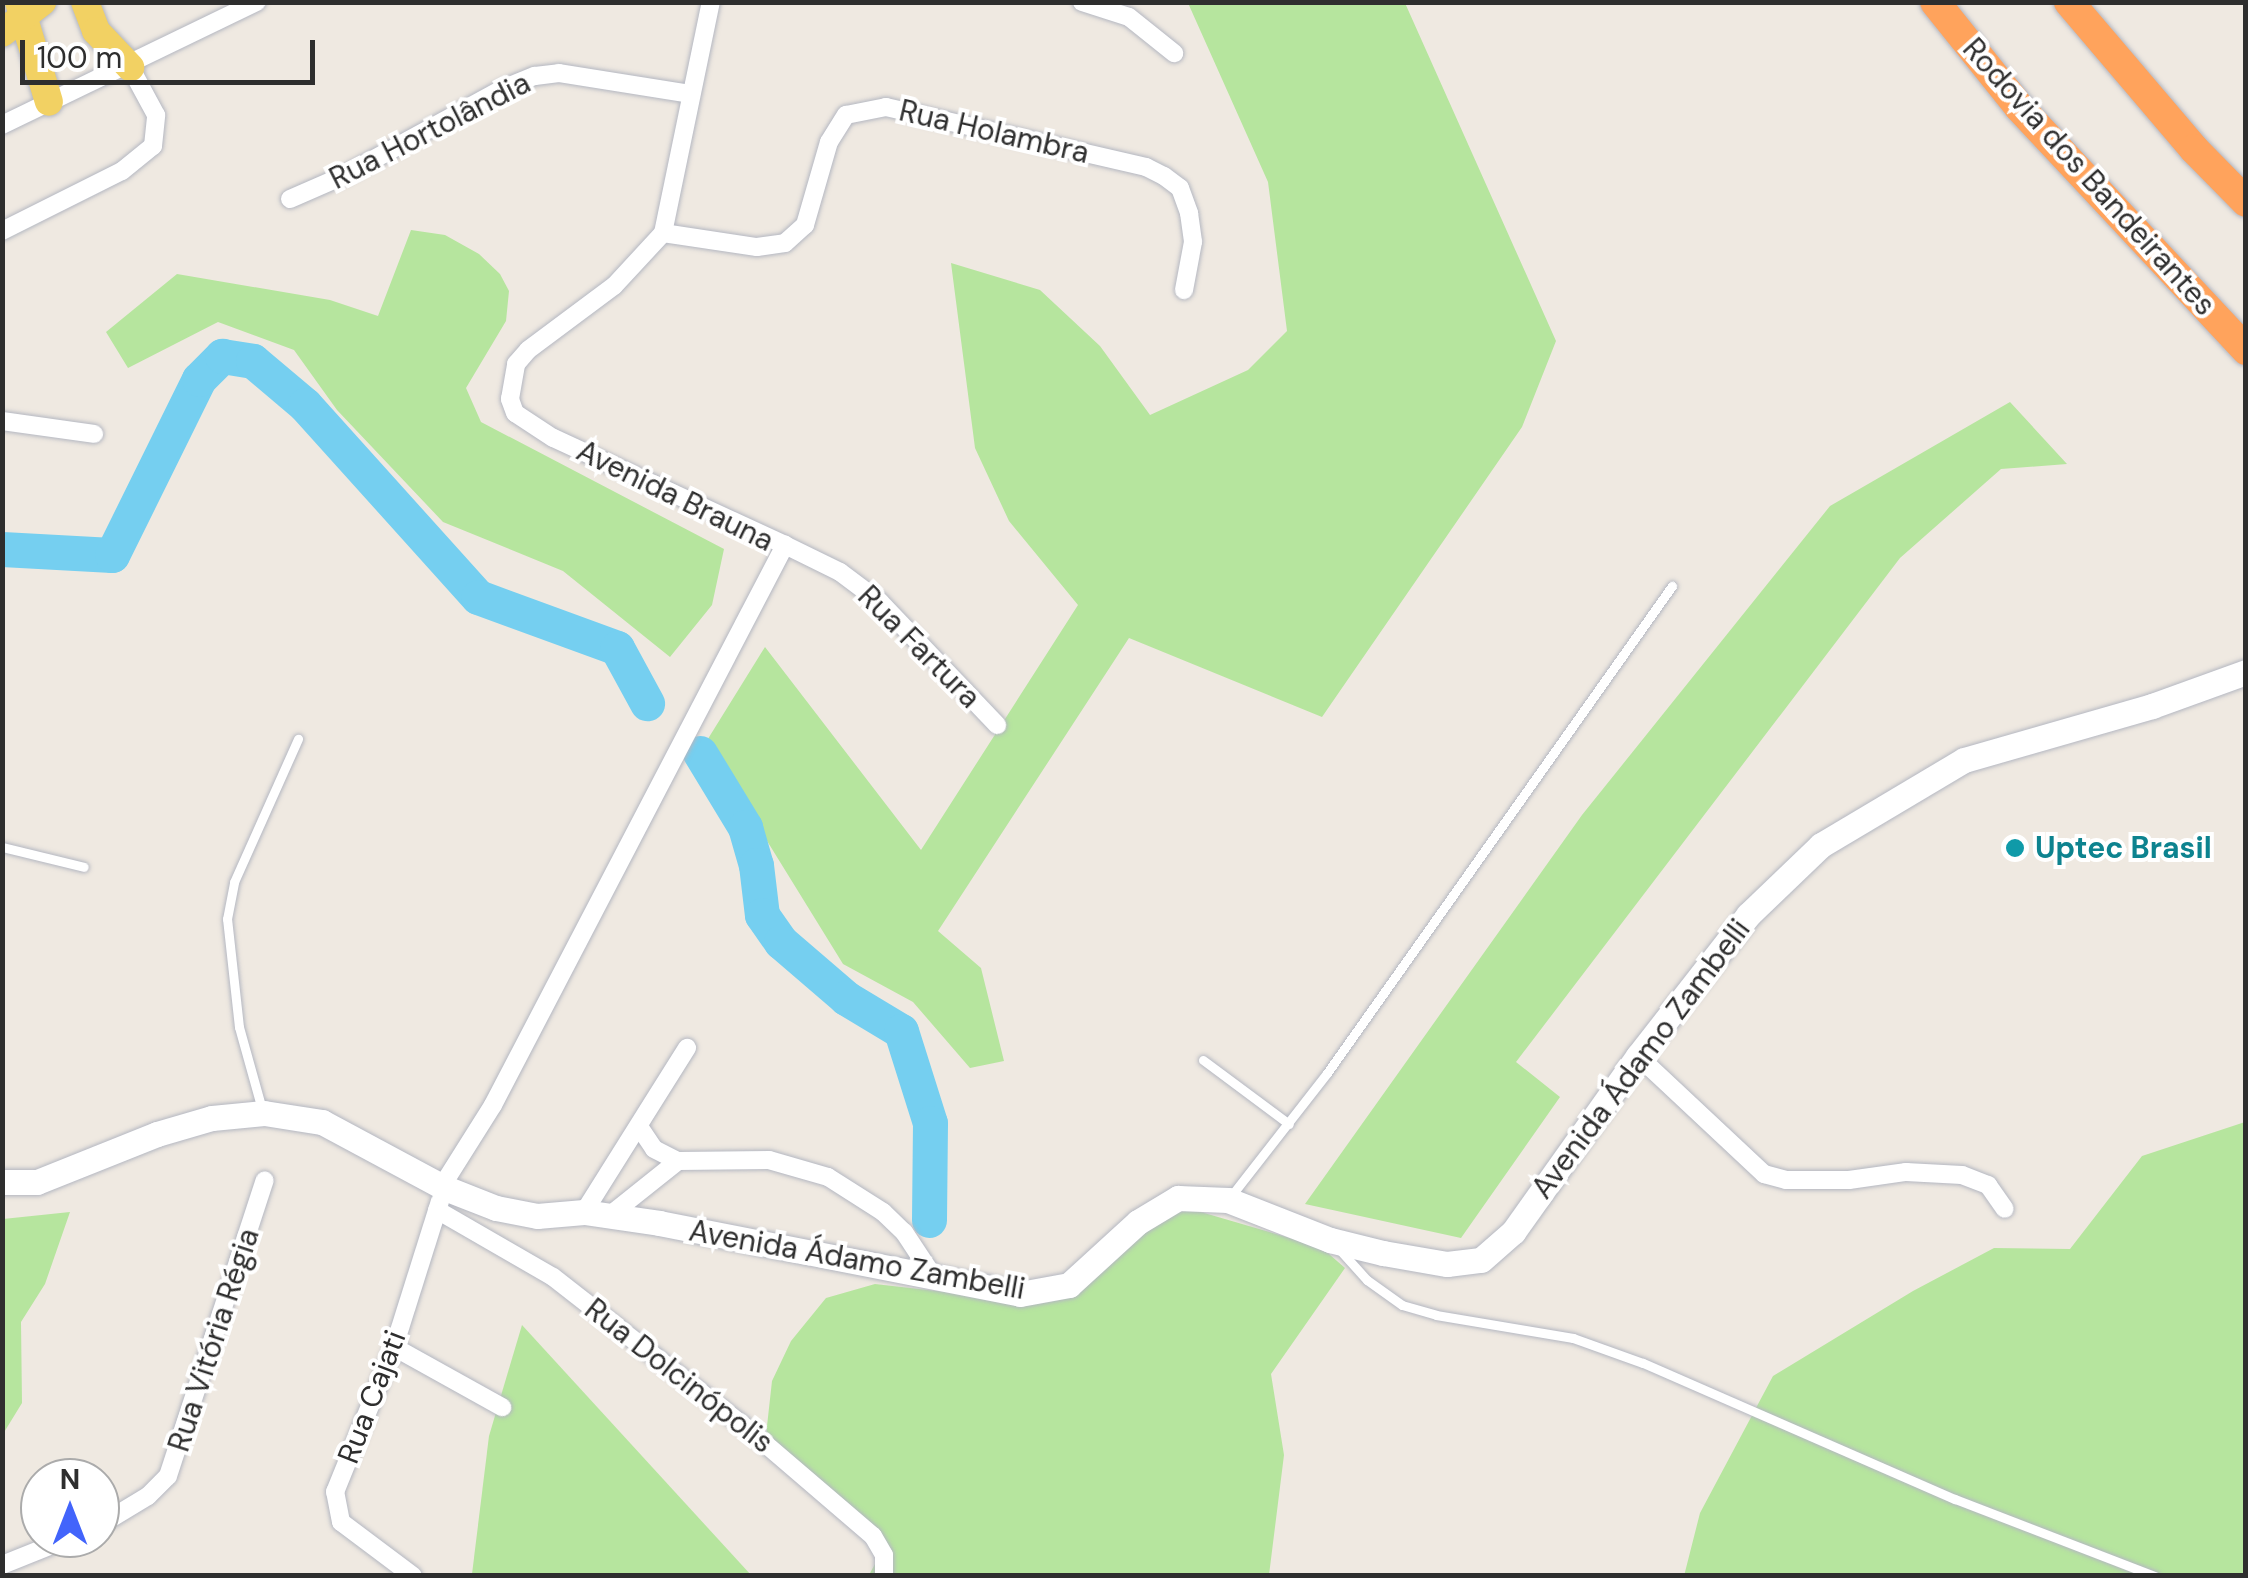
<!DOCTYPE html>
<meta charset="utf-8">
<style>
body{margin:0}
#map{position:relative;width:2248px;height:1578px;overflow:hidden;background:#efe9e1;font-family:"DM Sans",sans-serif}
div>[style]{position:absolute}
.green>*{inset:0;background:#b6e59e}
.river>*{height:35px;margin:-17.5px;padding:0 17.5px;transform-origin:17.5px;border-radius:17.5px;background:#75cff0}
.roads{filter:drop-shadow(0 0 2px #b4b7c1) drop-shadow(0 0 2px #b4b7c1)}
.lane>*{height:9px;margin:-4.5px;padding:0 4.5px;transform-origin:4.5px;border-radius:4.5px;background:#fff}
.street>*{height:18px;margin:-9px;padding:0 9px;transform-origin:9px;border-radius:9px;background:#fff}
.secondary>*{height:25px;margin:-12.5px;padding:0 12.5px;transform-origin:12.5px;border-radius:12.5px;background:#fff}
.primary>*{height:28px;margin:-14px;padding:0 14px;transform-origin:14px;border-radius:14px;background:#f2d163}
.highway>*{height:30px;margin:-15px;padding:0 15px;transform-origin:15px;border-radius:15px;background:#ffa35c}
.dots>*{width:28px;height:28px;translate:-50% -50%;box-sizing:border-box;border:5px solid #fff;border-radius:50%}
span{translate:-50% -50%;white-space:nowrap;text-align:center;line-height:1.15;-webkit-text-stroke:8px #fff;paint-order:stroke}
.street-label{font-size:30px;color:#2e2e2e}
.culture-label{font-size:30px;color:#0d838f;font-weight:700}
.left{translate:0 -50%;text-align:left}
.frame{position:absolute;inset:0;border:5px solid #2e2e2e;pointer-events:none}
.north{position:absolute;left:20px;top:1458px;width:100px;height:100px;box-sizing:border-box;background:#fff;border:2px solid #ababab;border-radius:50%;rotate:0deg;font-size:28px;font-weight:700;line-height:40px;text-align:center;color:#2e2e2e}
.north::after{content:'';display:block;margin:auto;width:35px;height:45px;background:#4264fb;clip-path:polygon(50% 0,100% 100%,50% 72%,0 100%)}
.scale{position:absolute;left:20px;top:40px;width:295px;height:45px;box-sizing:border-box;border:5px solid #2e2e2e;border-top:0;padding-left:12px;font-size:30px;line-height:35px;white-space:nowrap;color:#2e2e2e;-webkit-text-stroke:8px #fff;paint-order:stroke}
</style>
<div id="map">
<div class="green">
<i style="clip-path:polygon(1188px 3px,1405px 3px,1556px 341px,1522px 427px,1322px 717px,1129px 638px,938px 931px,981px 968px,1004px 1061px,970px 1068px,913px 1002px,843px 964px,706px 742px,765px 647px,921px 850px,1078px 605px,1009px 521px,975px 448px,951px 263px,1040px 290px,1100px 346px,1150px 415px,1248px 370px,1287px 331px,1268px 182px)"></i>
<i style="clip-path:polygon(411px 230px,445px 235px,479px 254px,500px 274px,509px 291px,506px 321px,466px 388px,481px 422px,724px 549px,712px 605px,670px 657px,563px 571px,443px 522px,337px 410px,294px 350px,218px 322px,128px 368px,106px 332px,177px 274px,330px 300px,378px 316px)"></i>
<i style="clip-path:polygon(2010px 402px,2067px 464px,2001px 469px,1900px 558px,1516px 1062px,1560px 1097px,1461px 1238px,1305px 1204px,1582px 815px,1830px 506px)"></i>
<i style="clip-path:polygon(2245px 1122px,2245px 1575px,1684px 1576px,1700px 1513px,1773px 1376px,1913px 1291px,1994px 1248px,2070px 1249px,2142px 1156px)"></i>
<i style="clip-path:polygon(1194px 1210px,1321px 1247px,1345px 1268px,1271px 1374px,1284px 1455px,1269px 1575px,869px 1575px,887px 1542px,766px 1435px,772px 1381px,791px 1341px,826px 1298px,875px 1284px,1034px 1302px,1162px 1214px)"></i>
<i style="clip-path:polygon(70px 1212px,45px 1284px,21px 1322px,22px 1403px,3px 1434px,3px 1219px)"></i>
<i style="clip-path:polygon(522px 1325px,751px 1575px,472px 1574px,489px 1436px)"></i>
</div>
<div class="river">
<i style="left:2px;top:549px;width:110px;rotate:3.1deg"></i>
<i style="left:112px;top:555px;width:196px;rotate:-63.7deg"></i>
<i style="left:199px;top:379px;width:33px;rotate:-45deg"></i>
<i style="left:222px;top:356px;width:31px;rotate:9deg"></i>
<i style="left:253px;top:361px;width:68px;rotate:40.2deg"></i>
<i style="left:305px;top:405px;width:258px;rotate:48deg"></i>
<i style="left:478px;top:597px;width:148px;rotate:20.1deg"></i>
<i style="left:617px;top:648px;width:63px;rotate:61.4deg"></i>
<i style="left:700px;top:753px;width:87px;rotate:58.7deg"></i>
<i style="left:745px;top:827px;width:40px;rotate:74deg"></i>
<i style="left:756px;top:865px;width:50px;rotate:83.2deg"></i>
<i style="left:762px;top:915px;width:33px;rotate:55deg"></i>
<i style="left:781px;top:942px;width:86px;rotate:40.7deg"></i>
<i style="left:846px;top:998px;width:64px;rotate:31deg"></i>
<i style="left:901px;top:1031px;width:96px;rotate:72.5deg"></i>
<i style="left:930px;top:1123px;width:97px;rotate:90.6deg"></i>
</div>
<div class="roads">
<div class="lane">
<i style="left:2px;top:847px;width:84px;rotate:13.7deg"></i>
<i style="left:1203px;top:1060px;width:107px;rotate:36.7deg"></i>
<i style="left:263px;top:1113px;width:89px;rotate:-105.6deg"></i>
<i style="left:239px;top:1027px;width:109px;rotate:-96.3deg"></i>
<i style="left:227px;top:919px;width:38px;rotate:-79deg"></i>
<i style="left:234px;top:882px;width:157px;rotate:-65.9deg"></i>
<i style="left:1231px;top:1196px;width:156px;rotate:-52deg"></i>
<i style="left:1327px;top:1073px;width:597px;rotate:-54.69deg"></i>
<i style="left:1339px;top:1249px;width:42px;rotate:47.9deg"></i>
<i style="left:1367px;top:1280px;width:43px;rotate:35.5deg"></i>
<i style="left:1402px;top:1305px;width:35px;rotate:16deg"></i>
<i style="left:1436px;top:1315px;width:139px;rotate:9.5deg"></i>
<i style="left:1573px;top:1338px;width:74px;rotate:19.7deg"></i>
<i style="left:1643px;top:1363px;width:340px;rotate:23.6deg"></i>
<i style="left:1955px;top:1499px;width:214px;rotate:21.1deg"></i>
</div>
<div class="street">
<i style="left:1082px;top:2px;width:49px;rotate:17.7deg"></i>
<i style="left:1129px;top:17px;width:58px;rotate:38.7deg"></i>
<i style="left:2px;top:125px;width:283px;rotate:-25.8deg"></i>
<i style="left:290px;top:199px;width:60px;rotate:-23.6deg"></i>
<i style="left:345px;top:175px;width:179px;rotate:-28.7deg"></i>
<i style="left:502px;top:89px;width:35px;rotate:-22deg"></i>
<i style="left:535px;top:76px;width:24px;rotate:-7deg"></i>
<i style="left:559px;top:73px;width:133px;rotate:9.1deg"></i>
<i style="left:2px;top:231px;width:134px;rotate:-26.6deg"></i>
<i style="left:122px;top:171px;width:40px;rotate:-39deg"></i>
<i style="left:153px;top:146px;width:31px;rotate:-84deg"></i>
<i style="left:156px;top:115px;width:55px;rotate:-118.4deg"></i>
<i style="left:663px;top:233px;width:95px;rotate:8.5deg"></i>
<i style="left:757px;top:247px;width:28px;rotate:-8deg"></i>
<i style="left:785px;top:243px;width:27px;rotate:-42deg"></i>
<i style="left:805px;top:225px;width:86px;rotate:-73.9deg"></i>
<i style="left:829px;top:142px;width:32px;rotate:-58deg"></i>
<i style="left:846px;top:115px;width:41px;rotate:-11.3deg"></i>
<i style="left:886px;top:107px;width:267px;rotate:13deg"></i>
<i style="left:1146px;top:167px;width:20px;rotate:27deg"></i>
<i style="left:1164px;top:176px;width:20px;rotate:37deg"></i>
<i style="left:1180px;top:188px;width:27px;rotate:70deg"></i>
<i style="left:1189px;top:213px;width:29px;rotate:82deg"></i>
<i style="left:1193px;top:242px;width:49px;rotate:100.6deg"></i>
<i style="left:2px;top:421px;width:93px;rotate:8deg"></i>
<i style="left:785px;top:545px;width:61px;rotate:26.1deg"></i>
<i style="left:840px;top:572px;width:50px;rotate:36.9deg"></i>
<i style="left:880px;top:602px;width:170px;rotate:46.4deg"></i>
<i style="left:1638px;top:1056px;width:173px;rotate:43.1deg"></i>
<i style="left:1764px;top:1174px;width:23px;rotate:15deg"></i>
<i style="left:1786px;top:1180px;width:63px"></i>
<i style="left:1849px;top:1180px;width:58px;rotate:-8deg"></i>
<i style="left:1906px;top:1172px;width:56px;rotate:3.1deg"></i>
<i style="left:1962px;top:1175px;width:28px;rotate:21deg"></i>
<i style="left:1988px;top:1185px;width:29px;rotate:55deg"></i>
<i style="left:640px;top:1128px;width:25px;rotate:56deg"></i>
<i style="left:654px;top:1149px;width:27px;rotate:27deg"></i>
<i style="left:678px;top:1161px;width:91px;rotate:-0.6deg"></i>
<i style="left:769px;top:1160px;width:61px;rotate:16.1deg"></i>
<i style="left:828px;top:1177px;width:65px;rotate:32.5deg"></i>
<i style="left:883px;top:1212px;width:29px;rotate:44deg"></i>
<i style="left:904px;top:1232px;width:56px;rotate:56.6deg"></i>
<i style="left:442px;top:1186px;width:96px;rotate:-57.8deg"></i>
<i style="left:493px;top:1105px;width:632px;rotate:-62.46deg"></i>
<i style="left:785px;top:545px;width:255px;rotate:-155.2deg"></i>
<i style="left:553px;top:438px;width:45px;rotate:-146.7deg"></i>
<i style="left:515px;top:413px;width:15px;rotate:-110deg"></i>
<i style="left:510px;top:399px;width:36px;rotate:-80deg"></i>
<i style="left:516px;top:364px;width:18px;rotate:-49deg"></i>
<i style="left:528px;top:350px;width:107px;rotate:-36.7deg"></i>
<i style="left:614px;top:286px;width:72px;rotate:-47.2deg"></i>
<i style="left:663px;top:233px;width:236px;rotate:-78.3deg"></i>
<i style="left:437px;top:1210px;width:134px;rotate:30deg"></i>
<i style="left:553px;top:1277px;width:256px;rotate:38deg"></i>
<i style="left:755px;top:1435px;width:155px;rotate:40.6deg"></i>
<i style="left:873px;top:1536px;width:22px;rotate:60deg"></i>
<i style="left:884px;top:1555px;width:21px;rotate:90deg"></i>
<i style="left:584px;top:1212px;width:194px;rotate:-57.9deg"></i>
<i style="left:609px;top:1216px;width:88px;rotate:-38.6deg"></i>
<i style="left:394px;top:1347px;width:124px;rotate:29.1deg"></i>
<i style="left:100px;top:1525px;width:56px;rotate:-31.1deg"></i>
<i style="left:148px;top:1496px;width:28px;rotate:-45deg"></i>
<i style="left:168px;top:1476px;width:311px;rotate:-71.9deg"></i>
<i style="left:2px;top:1565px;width:72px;rotate:-21.9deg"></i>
<i style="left:413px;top:1576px;width:90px;rotate:-143.1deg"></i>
<i style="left:341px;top:1522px;width:31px;rotate:-101deg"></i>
<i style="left:335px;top:1492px;width:157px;rotate:-67.9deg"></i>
<i style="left:394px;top:1347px;width:153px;rotate:-72.5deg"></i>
</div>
<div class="secondary">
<i style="left:2px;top:1182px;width:35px"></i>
<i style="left:37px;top:1182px;width:129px;rotate:-21.8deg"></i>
<i style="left:157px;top:1134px;width:57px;rotate:-16.2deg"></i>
<i style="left:212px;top:1118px;width:52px;rotate:-5.5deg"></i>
<i style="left:264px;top:1113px;width:59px;rotate:8.8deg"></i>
<i style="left:322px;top:1122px;width:140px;rotate:28.2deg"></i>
<i style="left:445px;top:1188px;width:55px;rotate:21.4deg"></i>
<i style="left:496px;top:1208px;width:42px;rotate:11deg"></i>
<i style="left:537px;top:1216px;width:47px;rotate:-4.9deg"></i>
<i style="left:584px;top:1212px;width:76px;rotate:8.3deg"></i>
<i style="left:659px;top:1223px;width:368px;rotate:11.1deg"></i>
<i style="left:1020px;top:1294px;width:50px;rotate:-10.4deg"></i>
<i style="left:1069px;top:1285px;width:93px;rotate:-42.4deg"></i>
<i style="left:1138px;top:1222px;width:47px;rotate:-31deg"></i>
<i style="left:1178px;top:1198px;width:50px;rotate:2.3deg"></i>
<i style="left:1228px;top:1200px;width:110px;rotate:21.4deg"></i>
<i style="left:1330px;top:1240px;width:55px;rotate:13.8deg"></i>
<i style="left:1383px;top:1253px;width:65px;rotate:9.8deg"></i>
<i style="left:1447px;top:1264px;width:34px;rotate:-7deg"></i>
<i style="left:1481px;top:1260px;width:43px;rotate:-41.2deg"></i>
<i style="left:1513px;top:1232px;width:216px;rotate:-54.6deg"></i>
<i style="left:1638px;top:1056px;width:179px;rotate:-52deg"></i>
<i style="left:1748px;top:915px;width:101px;rotate:-43.8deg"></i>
<i style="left:1821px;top:845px;width:166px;rotate:-30.7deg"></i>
<i style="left:1964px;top:760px;width:196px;rotate:-16deg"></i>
<i style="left:2152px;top:706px;width:100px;rotate:-19.9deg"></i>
</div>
<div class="primary">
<i style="left:19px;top:2px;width:104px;rotate:73.3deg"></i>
<i style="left:85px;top:2px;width:31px;rotate:69deg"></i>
<i style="left:96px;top:31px;width:50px;rotate:46.6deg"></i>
<i style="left:2px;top:33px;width:51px;rotate:-37.8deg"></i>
</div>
<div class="highway">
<i style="left:1935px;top:2px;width:134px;rotate:51.3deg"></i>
<i style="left:2019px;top:107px;width:333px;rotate:46.9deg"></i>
<i style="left:2069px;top:2px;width:193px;rotate:49.6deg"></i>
<i style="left:2194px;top:149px;width:74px;rotate:45.5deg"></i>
</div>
</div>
<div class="dots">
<i style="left:2015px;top:848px;background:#0f9aa8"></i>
</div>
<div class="street-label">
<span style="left:430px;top:131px;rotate:-27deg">Rua Hortolândia</span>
<span style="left:994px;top:132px;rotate:13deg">Rua Holambra</span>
<span style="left:2089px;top:177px;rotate:48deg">Rodovia dos Bandeirantes</span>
<span style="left:675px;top:496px;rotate:26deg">Avenida Brauna</span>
<span style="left:919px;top:647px;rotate:45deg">Rua Fartura</span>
<span style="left:1641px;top:1059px;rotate:-53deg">Avenida Ádamo Zambelli</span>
<span style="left:857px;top:1260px;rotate:10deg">Avenida Ádamo Zambelli</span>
<span style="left:214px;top:1340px;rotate:-72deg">Rua Vitória Régia</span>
<span style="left:679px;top:1376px;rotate:38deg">Rua Dolcinópolis</span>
<span style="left:372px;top:1397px;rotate:-69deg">Rua Cajati</span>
</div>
<div class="culture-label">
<span class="left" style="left:2035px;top:848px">Uptec Brasil</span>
</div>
<div class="frame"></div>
<div class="north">N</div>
<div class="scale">100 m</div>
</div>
